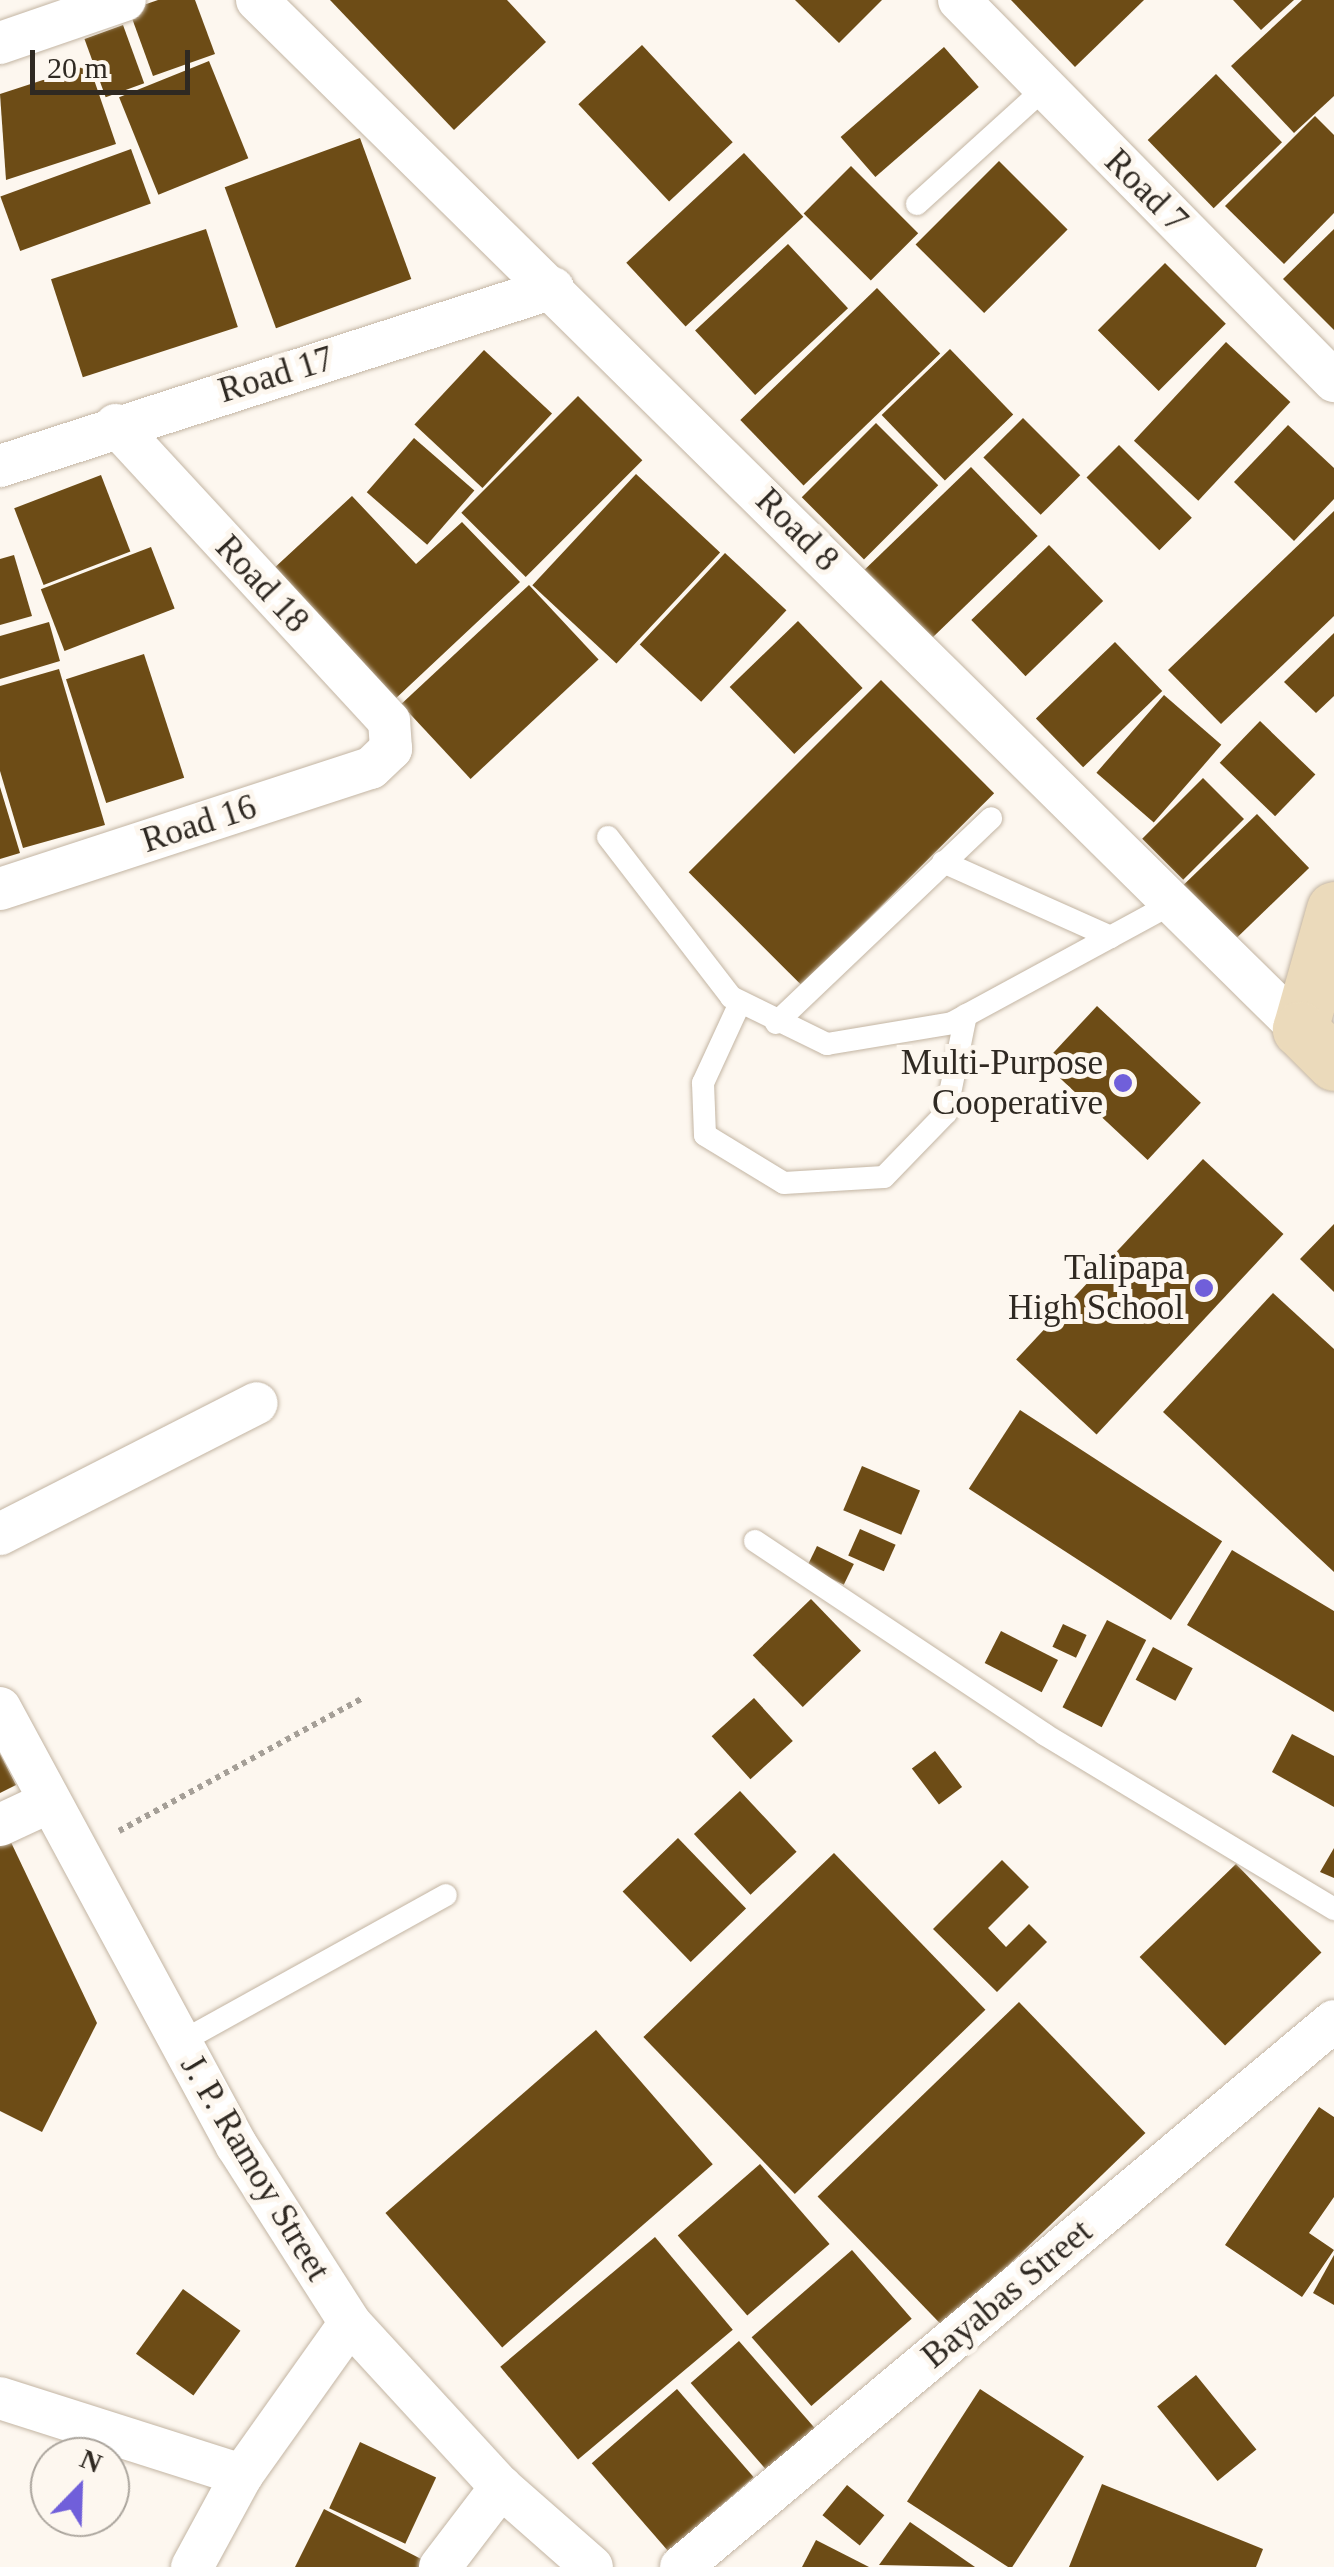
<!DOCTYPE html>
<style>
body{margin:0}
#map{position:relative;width:1334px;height:2567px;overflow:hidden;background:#fdf7ef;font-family:Georgia,serif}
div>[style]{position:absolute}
.building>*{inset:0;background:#6d4c16;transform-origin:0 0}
.path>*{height:6px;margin-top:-3px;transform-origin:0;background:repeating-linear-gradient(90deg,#a59f97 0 5px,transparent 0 10px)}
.roads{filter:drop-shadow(0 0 2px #c3b5a3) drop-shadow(0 0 2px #c3b5a3)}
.lane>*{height:22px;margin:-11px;padding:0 11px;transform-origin:11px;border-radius:11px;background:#fff}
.street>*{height:42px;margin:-21px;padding:0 21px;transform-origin:21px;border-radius:21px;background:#fff}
.secondary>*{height:55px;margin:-27.5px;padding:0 27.5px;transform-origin:27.5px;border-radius:27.5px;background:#ebdabb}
.dots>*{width:28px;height:28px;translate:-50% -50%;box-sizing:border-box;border:5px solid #fdf7ef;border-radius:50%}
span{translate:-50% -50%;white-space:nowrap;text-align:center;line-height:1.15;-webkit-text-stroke:10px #fdf7ef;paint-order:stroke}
.street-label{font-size:35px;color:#2f2922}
.poi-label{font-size:35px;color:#2f2922}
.right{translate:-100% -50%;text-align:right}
.north{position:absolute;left:30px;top:2437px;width:100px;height:100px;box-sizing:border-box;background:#fdf7ef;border:2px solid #aba59d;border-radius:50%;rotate:23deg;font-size:28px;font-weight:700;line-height:40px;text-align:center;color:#2f2922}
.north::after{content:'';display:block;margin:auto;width:35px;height:45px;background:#705fda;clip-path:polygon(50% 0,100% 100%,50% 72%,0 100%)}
.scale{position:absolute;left:30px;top:50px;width:160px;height:45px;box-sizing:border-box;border:5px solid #2f2922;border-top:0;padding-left:12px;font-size:30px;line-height:35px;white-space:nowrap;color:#2f2922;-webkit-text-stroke:8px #fdf7ef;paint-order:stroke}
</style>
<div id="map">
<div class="building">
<i style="clip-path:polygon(158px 0,195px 0,215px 54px,153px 76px,129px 10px)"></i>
<i style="clip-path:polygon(330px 0,507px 0,546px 42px,454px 130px)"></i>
<i style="clip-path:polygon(795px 0,882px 0,839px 43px)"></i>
<i style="clip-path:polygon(1011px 0,1144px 0,1075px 67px)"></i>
<i style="clip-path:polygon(1233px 0,1294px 0,1261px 30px)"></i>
<i style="clip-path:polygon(1302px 0,1334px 0,1334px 96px,1294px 133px,1231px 66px)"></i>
<i style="left:123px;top:25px;width:62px;height:41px;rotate:70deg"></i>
<i style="left:642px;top:45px;width:133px;height:87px;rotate:47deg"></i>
<i style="left:944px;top:47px;width:53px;height:137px;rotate:49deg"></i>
<i style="left:209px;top:61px;width:105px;height:97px;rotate:68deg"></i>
<i style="clip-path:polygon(89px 65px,116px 144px,6px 180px,0 94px)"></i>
<i style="left:1216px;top:74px;width:95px;height:95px;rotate:46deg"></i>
<i style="clip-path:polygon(1315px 116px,1334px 135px,1334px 213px,1284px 264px,1225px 206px)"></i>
<i style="left:360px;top:138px;width:150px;height:144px;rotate:70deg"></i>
<i style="left:131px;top:149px;width:58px;height:139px;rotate:70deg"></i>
<i style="left:744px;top:153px;width:87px;height:161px;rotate:47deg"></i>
<i style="left:999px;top:161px;width:97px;height:118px;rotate:45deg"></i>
<i style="left:851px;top:166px;width:95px;height:67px;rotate:45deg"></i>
<i style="left:206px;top:229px;width:103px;height:163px;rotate:72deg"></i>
<i style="clip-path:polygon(1334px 229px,1334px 330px,1283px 279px)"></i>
<i style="left:788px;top:244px;width:88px;height:127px;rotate:47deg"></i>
<i style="left:1165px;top:263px;width:86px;height:95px;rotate:45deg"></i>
<i style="left:877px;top:288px;width:91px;height:190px;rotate:46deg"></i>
<i style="left:1226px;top:342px;width:88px;height:135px;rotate:43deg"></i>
<i style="left:950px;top:349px;width:91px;height:95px;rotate:46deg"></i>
<i style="left:484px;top:350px;width:93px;height:102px;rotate:43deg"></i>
<i style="left:578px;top:396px;width:91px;height:165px;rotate:45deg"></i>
<i style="left:1023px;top:418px;width:81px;height:56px;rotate:45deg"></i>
<i style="left:876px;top:423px;width:88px;height:105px;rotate:45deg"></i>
<i style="clip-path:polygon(1288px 425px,1334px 468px,1334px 499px,1294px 541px,1234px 482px)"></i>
<i style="left:414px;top:438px;width:80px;height:72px;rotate:41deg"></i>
<i style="left:1119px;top:445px;width:103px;height:46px;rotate:45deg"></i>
<i style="left:971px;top:467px;width:96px;height:148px;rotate:46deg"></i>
<i style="left:636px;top:474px;width:115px;height:152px;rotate:43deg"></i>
<i style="left:101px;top:475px;width:82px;height:93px;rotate:69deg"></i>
<i style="clip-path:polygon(352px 496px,416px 564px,462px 522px,520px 582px,393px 701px,271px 571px)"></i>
<i style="clip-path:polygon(1334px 511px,1334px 616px,1221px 724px,1168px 670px)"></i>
<i style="left:1049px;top:545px;width:78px;height:108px;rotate:46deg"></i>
<i style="left:151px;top:547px;width:66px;height:118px;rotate:69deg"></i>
<i style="left:725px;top:553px;width:84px;height:125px;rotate:43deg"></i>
<i style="clip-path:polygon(14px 555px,32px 616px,0 625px,0 559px)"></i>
<i style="left:529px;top:585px;width:102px;height:175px;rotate:47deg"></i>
<i style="left:798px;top:621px;width:93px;height:95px;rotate:46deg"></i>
<i style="clip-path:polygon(49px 622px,60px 661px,0 679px,0 636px)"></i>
<i style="clip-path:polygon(1334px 633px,1334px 696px,1316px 713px,1284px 682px)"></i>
<i style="left:1115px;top:642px;width:68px;height:110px;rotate:46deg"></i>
<i style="left:144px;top:654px;width:130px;height:82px;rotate:72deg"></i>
<i style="clip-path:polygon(59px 669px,105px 825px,23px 848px,0 771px,0 686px)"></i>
<i style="left:881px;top:680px;width:160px;height:272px;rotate:45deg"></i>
<i style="left:1164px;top:695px;width:76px;height:103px;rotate:41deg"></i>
<i style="left:1260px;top:721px;width:77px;height:58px;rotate:44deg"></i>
<i style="left:1203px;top:778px;width:58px;height:86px;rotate:45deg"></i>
<i style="clip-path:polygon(0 787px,20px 853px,0 859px)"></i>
<i style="left:1257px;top:814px;width:75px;height:103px;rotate:46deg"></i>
<i style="left:1097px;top:1006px;width:142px;height:78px;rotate:43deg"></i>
<i style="left:1203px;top:1159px;width:110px;height:274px;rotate:43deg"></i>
<i style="clip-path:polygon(1334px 1224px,1334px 1292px,1300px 1259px)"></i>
<i style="clip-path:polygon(1273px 1293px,1334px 1349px,1334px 1572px,1163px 1412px)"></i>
<i style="left:1020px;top:1410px;width:241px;height:94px;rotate:33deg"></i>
<i style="left:862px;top:1466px;width:63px;height:48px;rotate:23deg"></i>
<i style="left:860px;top:1529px;width:39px;height:29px;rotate:24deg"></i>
<i style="left:817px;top:1546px;width:41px;height:23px;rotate:26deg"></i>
<i style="clip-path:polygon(1232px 1550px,1334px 1611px,1334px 1712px,1187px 1625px)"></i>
<i style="left:811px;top:1599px;width:72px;height:81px;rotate:46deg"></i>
<i style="left:1107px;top:1620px;width:44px;height:98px;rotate:27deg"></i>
<i style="left:1063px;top:1624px;width:26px;height:25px;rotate:25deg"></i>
<i style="left:1001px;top:1631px;width:64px;height:36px;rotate:27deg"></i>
<i style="left:1153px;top:1647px;width:45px;height:37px;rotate:28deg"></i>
<i style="left:754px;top:1698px;width:58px;height:57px;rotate:48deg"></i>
<i style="clip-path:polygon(1292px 1734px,1334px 1756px,1334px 1807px,1272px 1772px)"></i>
<i style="left:935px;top:1751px;width:45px;height:29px;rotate:53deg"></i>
<i style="clip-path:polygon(0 1754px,16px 1785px,0 1793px)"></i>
<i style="left:740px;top:1791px;width:83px;height:63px;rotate:47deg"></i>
<i style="clip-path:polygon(8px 1836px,97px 2023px,42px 2132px,0 2111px,0 1840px)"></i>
<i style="left:678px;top:1838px;width:98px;height:77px;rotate:46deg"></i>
<i style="clip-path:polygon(1334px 1848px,1334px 1878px,1320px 1872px)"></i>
<i style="left:834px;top:1853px;width:218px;height:265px;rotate:46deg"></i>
<i style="clip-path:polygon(1002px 1860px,1029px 1887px,988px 1928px,1006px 1947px,1029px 1924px,1047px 1942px,997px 1992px,933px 1929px)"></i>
<i style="left:1236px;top:1864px;width:123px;height:134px;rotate:46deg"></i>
<i style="left:1019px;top:2002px;width:182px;height:280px;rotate:46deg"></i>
<i style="left:596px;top:2030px;width:178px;height:279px;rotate:49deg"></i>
<i style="clip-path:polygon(1319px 2107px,1334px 2117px,1334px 2197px,1309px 2233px,1334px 2250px,1302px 2297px,1225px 2245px)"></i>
<i style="left:760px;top:2164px;width:106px;height:109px;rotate:49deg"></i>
<i style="left:655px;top:2237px;width:121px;height:202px;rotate:50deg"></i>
<i style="left:852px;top:2250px;width:91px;height:133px;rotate:49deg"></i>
<i style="clip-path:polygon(1334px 2255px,1334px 2305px,1313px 2293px)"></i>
<i style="left:183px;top:2289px;width:71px;height:80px;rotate:36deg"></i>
<i style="left:739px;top:2341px;width:127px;height:64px;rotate:49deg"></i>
<i style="left:1196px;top:2375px;width:96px;height:50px;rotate:51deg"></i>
<i style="left:677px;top:2389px;width:117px;height:113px;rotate:49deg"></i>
<i style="left:980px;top:2389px;width:124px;height:134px;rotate:33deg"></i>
<i style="left:360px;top:2442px;width:84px;height:73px;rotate:25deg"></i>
<i style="clip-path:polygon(1102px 2484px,1263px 2549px,1256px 2567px,1069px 2567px)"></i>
<i style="left:847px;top:2485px;width:48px;height:39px;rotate:39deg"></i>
<i style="clip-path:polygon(324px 2509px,427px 2562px,425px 2567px,295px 2567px)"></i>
<i style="clip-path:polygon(910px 2522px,975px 2567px,879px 2565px)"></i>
<i style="clip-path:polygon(816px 2540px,869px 2567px,802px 2567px)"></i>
</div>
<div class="path">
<i style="left:119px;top:1831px;width:278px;rotate:-28.6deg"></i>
</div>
<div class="roads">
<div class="lane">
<i style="left:917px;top:204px;width:173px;rotate:-42.2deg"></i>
<i style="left:608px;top:837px;width:202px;rotate:52.4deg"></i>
<i style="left:731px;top:997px;width:107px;rotate:26.1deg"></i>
<i style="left:827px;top:1044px;width:127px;rotate:-9.5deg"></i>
<i style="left:952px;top:1023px;width:251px;rotate:-28.5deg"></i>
<i style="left:943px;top:862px;width:184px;rotate:24.1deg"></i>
<i style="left:739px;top:1005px;width:86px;rotate:114.8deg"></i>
<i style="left:703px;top:1083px;width:52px;rotate:87.8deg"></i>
<i style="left:705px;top:1135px;width:92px;rotate:31.3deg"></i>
<i style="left:784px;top:1183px;width:100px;rotate:-3.4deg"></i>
<i style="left:884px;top:1177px;width:89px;rotate:-45.9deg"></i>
<i style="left:946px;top:1113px;width:100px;rotate:-78.5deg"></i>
<i style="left:776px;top:1023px;width:297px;rotate:-43.6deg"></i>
<i style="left:755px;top:1541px;width:348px;rotate:33.7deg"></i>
<i style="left:1044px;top:1734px;width:339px;rotate:31.1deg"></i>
<i style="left:179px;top:2043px;width:305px;rotate:-29deg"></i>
</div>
<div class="street">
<i style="left:257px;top:0;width:1465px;rotate:44.61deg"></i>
<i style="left:959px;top:0;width:535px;rotate:45.45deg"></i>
<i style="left:0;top:43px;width:132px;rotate:-19deg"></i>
<i style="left:0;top:466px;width:581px;rotate:-17.84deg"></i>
<i style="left:0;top:889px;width:390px;rotate:-18.1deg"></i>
<i style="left:371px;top:768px;width:28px;rotate:-44deg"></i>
<i style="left:391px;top:749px;width:28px;rotate:-94deg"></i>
<i style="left:389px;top:721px;width:403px;rotate:-132.7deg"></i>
<i style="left:0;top:1534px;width:288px;rotate:-27deg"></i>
<i style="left:0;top:1708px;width:498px;rotate:61.6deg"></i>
<i style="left:237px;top:2146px;width:210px;rotate:57.4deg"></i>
<i style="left:350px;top:2323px;width:223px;rotate:47.4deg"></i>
<i style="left:501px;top:2487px;width:121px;rotate:41.3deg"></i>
<i style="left:0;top:1825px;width:50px;rotate:-25deg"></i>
<i style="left:0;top:2398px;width:254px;rotate:17.7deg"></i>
<i style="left:192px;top:2567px;width:105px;rotate:-61.5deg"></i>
<i style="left:242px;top:2475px;width:186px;rotate:-54.6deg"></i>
<i style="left:440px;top:2567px;width:101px;rotate:-52.7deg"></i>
<i style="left:681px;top:2567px;width:851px;rotate:-39.9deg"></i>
</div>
<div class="secondary">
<i style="left:1334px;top:909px;width:125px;rotate:105.8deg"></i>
<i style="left:1300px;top:1029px;width:48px;rotate:45deg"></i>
</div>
</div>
<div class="dots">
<i style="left:1123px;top:1083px;background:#705fda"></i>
<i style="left:1204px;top:1288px;background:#705fda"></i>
</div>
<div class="street-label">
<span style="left:1146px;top:191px;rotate:45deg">Road 7</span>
<span style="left:276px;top:375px;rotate:-17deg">Road 17</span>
<span style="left:797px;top:530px;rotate:45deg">Road 8</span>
<span style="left:262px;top:584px;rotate:47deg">Road 18</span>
<span style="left:199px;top:824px;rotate:-18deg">Road 16</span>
<span style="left:255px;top:2168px;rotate:59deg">J. P. Ramoy Street</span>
<span style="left:1007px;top:2294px;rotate:-40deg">Bayabas Street</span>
</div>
<div class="poi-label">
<span class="right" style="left:1103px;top:1083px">Multi-Purpose<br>Cooperative</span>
<span class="right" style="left:1184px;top:1288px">Talipapa<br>High School</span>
</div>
<div class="north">N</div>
<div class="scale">20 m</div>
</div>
